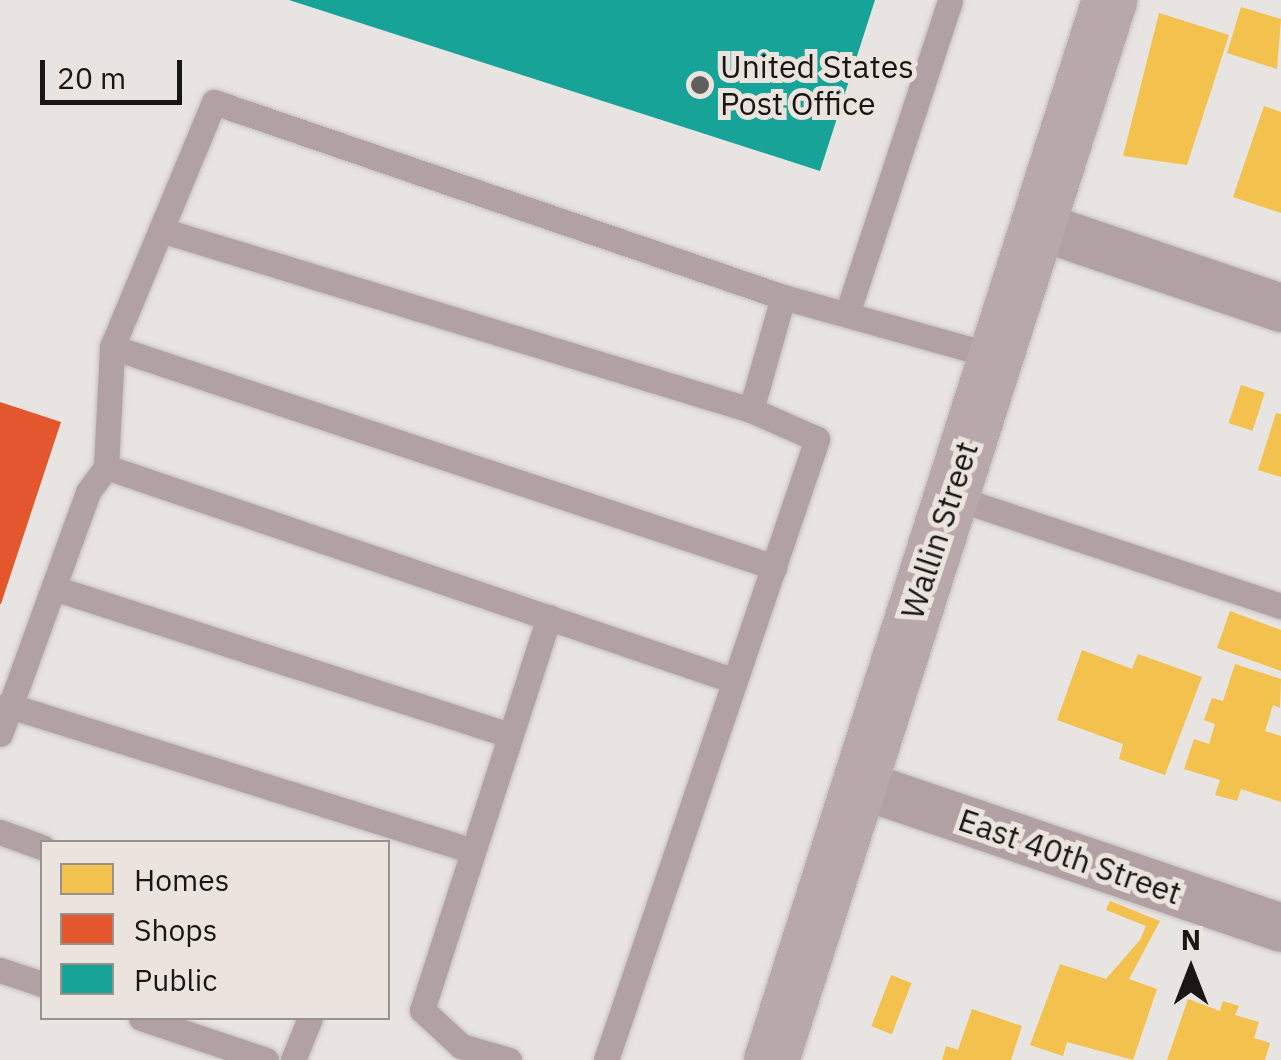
<!DOCTYPE html>
<style>
body{margin:0}
#map{position:relative;width:1281px;height:1060px;overflow:hidden;background:#e8e4e1;font-family:"IBM Plex Sans",sans-serif}
div>[style]{position:absolute}
.homes>*{inset:0;background:#f2c14e;transform-origin:0 0}
.shops>*{inset:0;background:#e4572e}
.public>*{inset:0;background:#17a398}
.roads{filter:drop-shadow(0 0 2px #c2bfbd) drop-shadow(0 0 2px #c2bfbd)}
.lane>*{height:25px;margin:-12.5px;padding:0 12.5px;transform-origin:12.5px;border-radius:12.5px;background:#b2a1a3}
.street>*{height:48px;margin:-24px;padding:0 24px;transform-origin:24px;border-radius:24px;background:#b2a1a3}
.secondary>*{height:55px;margin:-27.5px;padding:0 27.5px;transform-origin:27.5px;border-radius:27.5px;background:#b9a8aa}
.dots>*{width:28px;height:28px;translate:-50% -50%;box-sizing:border-box;border:5px solid #ebe4de;border-radius:50%}
span{translate:-50% -50%;white-space:nowrap;text-align:center;line-height:1.15;-webkit-text-stroke:10px #ebe4de;paint-order:stroke}
.poi-label{font-size:32px;color:#191714}
.left{translate:0 -50%;text-align:left}
.street-label{font-size:32px;color:#191714}
.legend{position:absolute;left:40px;top:840px;width:350px;height:180px;box-sizing:border-box;background:#ebe4de;border:2px solid #97928d;margin:0;padding:12px 18px;list-style:none;font-size:30px;color:#191714}
.legend li{display:flex;align-items:center;gap:20px;height:50px}
.legend b{width:50px;border:2px solid #97928d}
.north{position:absolute;left:1141px;top:920px;width:100px;height:100px;-webkit-text-stroke:8px #ebe4de;paint-order:stroke;rotate:0deg;font-size:28px;font-weight:700;line-height:40px;text-align:center;color:#191714}
.north::after{content:'';display:block;margin:auto;width:35px;height:45px;background:#191714;clip-path:polygon(50% 0,100% 100%,50% 72%,0 100%)}
.scale{position:absolute;left:40px;top:60px;width:142px;height:45px;box-sizing:border-box;border:5px solid #191714;border-top:0;padding-left:12px;font-size:30px;line-height:35px;white-space:nowrap;color:#191714;-webkit-text-stroke:8px #ebe4de;paint-order:stroke}
</style>
<div id="map">
<div class="homes">
<i style="clip-path:polygon(1241px 7px,1281px 19px,1277px 69px,1227px 53px)"></i>
<i style="clip-path:polygon(1159px 13px,1229px 35px,1187px 165px,1123px 156px)"></i>
<i style="clip-path:polygon(1264px 106px,1281px 112px,1281px 213px,1233px 197px)"></i>
<i style="left:1241px;top:385px;width:25px;height:40px;rotate:18deg"></i>
<i style="clip-path:polygon(1276px 413px,1281px 414px,1281px 477px,1258px 470px)"></i>
<i style="clip-path:polygon(1230px 611px,1281px 630px,1281px 671px,1217px 648px)"></i>
<i style="clip-path:polygon(1082px 650px,1132px 669px,1138px 654px,1202px 677px,1165px 775px,1119px 759px,1123px 744px,1057px 720px)"></i>
<i style="clip-path:polygon(1235px 664px,1281px 679px,1280px 708px,1273px 705px,1265px 731px,1281px 736px,1281px 802px,1241px 789px,1237px 801px,1215px 795px,1220px 780px,1184px 769px,1194px 739px,1209px 744px,1215px 724px,1204px 720px,1212px 698px,1223px 701px)"></i>
<i style="clip-path:polygon(1110px 901px,1160px 921px,1129px 979px,1157px 989px,1133px 1060px,1067px 1042px,1063px 1056px,1030px 1045px,1060px 964px,1106px 979px,1140px 940px,1146px 926px,1106px 910px)"></i>
<i style="left:891px;top:975px;width:22px;height:55px;rotate:21deg"></i>
<i style="clip-path:polygon(1188px 999px,1220px 1011px,1223px 1001px,1239px 1006px,1235px 1015px,1259px 1022px,1254px 1038px,1270px 1043px,1265px 1060px,1167px 1060px)"></i>
<i style="clip-path:polygon(972px 1009px,1022px 1026px,1011px 1060px,942px 1060px,946px 1046px,958px 1050px)"></i>
</div>
<div class="shops">
<i style="clip-path:polygon(0 402px,61px 422px,1px 604px,0 604px)"></i>
</div>
<div class="public">
<i style="clip-path:polygon(289px 0,875px 0,820px 171px)"></i>
</div>
<div class="roads">
<div class="lane">
<i style="left:161px;top:230px;width:617px;rotate:16.97deg"></i>
<i style="left:847px;top:314px;width:330px;rotate:-71.8deg"></i>
<i style="left:112px;top:347px;width:698px;rotate:18.38deg"></i>
<i style="left:106px;top:467px;width:664px;rotate:18.79deg"></i>
<i style="left:950px;top:496px;width:349px;rotate:18.4deg"></i>
<i style="left:54px;top:588px;width:479px;rotate:17.9deg"></i>
<i style="left:7px;top:705px;width:488px;rotate:17.4deg"></i>
<i style="left:0;top:734px;width:258px;rotate:-70deg"></i>
<i style="left:88px;top:492px;width:31px;rotate:-54deg"></i>
<i style="left:106px;top:467px;width:120px;rotate:-87.1deg"></i>
<i style="left:112px;top:347px;width:265px;rotate:-67.4deg"></i>
<i style="left:214px;top:102px;width:601px;rotate:18.92deg"></i>
<i style="left:783px;top:297px;width:219px;rotate:15.6deg"></i>
<i style="left:0;top:832px;width:45px;rotate:19.7deg"></i>
<i style="left:0;top:970px;width:44px;rotate:18.4deg"></i>
<i style="left:141px;top:1018px;width:132px;rotate:18.6deg"></i>
<i style="left:293px;top:1060px;width:45px;rotate:-68deg"></i>
<i style="left:509px;top:1060px;width:50px;rotate:-163.7deg"></i>
<i style="left:461px;top:1046px;width:53px;rotate:-137.3deg"></i>
<i style="left:422px;top:1010px;width:413px;rotate:-72.1deg"></i>
<i style="left:606px;top:1060px;width:656px;rotate:-71.23deg"></i>
<i style="left:817px;top:439px;width:72px;rotate:-156.3deg"></i>
<i style="left:751px;top:410px;width:117px;rotate:-74.2deg"></i>
</div>
<div class="street">
<i style="left:1036px;top:225px;width:259px;rotate:18.7deg"></i>
<i style="left:859px;top:784px;width:446px;rotate:18.8deg"></i>
</div>
<div class="secondary">
<i style="left:771px;top:1060px;width:1113px;rotate:-72.31deg"></i>
</div>
</div>
<div class="dots">
<i style="left:700px;top:85px;background:#615f5c"></i>
</div>
<div class="poi-label">
<span class="left" style="left:720px;top:85px">United States<br>Post Office</span>
</div>
<div class="street-label">
<span style="left:939px;top:530px;rotate:-72deg">Wallin Street</span>
<span style="left:1070px;top:856px;rotate:19deg">East 40th Street</span>
</div>
<ul class="legend">
<li><b style="height:28px;background:#f2c14e"></b>Homes</li>
<li><b style="height:28px;background:#e4572e"></b>Shops</li>
<li><b style="height:28px;background:#17a398"></b>Public</li>
</ul>
<div class="north">N</div>
<div class="scale">20 m</div>
</div>
